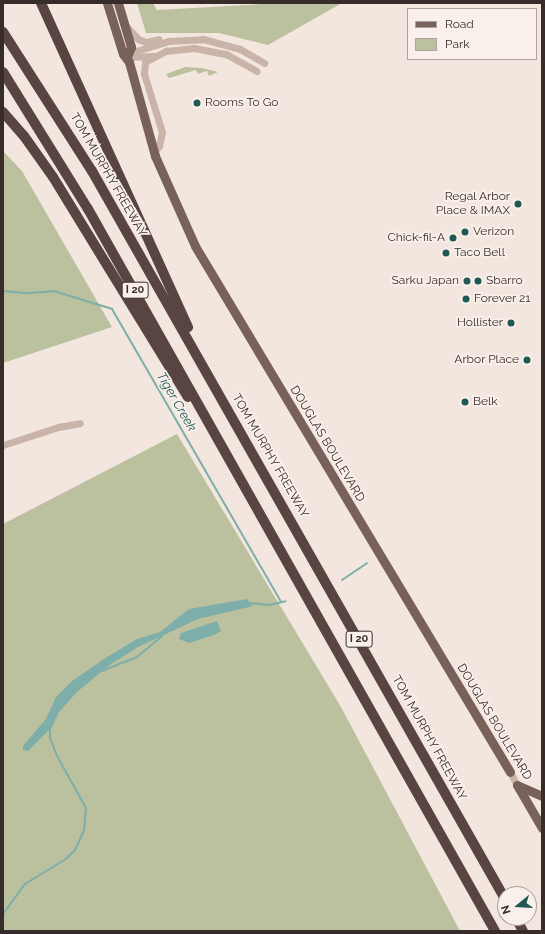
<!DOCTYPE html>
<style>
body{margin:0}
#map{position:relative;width:545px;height:934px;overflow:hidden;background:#f2e6de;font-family:Raleway,sans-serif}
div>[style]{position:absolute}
.green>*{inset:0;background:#bbc19f}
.water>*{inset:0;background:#7eaea9}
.stream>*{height:2px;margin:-1px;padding:0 1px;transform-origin:1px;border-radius:1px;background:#7eaea9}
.minor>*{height:7px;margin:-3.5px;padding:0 3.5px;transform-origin:3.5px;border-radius:3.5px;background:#cab4aa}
.major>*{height:9px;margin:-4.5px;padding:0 4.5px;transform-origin:4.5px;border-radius:4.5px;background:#79615b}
.highway>*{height:10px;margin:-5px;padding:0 5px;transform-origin:5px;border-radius:5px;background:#584541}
.dots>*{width:11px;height:11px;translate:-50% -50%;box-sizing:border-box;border:2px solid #faf0eb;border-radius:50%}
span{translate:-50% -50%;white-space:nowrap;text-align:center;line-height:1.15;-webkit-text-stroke:3.5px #faf0eb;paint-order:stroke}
.shield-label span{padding:1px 3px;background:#faf0eb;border:1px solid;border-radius:3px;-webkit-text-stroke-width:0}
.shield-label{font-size:11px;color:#382c2a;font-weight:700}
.poi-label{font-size:12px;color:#382c2a}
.left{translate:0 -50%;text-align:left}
.right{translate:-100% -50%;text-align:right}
.street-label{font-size:12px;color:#382c2a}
.water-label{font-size:13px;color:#205853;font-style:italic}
.frame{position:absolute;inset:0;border:4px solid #382c2a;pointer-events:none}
.legend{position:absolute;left:407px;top:8px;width:130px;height:52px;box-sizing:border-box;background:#faf0eb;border:1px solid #aca29e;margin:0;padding:5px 7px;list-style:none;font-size:12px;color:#382c2a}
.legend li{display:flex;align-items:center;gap:8px;height:20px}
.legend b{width:20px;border:1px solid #aca29e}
.north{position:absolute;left:497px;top:886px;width:40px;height:40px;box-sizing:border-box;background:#faf0eb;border:1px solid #aca29e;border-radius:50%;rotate:252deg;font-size:11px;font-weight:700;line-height:16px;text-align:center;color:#382c2a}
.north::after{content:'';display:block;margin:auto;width:14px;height:18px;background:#205853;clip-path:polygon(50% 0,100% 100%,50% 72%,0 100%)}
</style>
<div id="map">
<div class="green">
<i style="clip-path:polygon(137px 3px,153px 3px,157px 10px,283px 3px,342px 3px,268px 45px,219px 33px,146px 33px)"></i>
<i style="clip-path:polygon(185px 67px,202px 68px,218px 72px,209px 76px,207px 71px,198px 74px,196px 70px,169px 78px,166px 74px)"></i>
<i style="clip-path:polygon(3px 151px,22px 171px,112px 327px,3px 363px)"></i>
<i style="clip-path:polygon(177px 434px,341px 707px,460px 931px,3px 931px,3px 524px)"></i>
</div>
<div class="water">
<i style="clip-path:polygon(247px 599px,253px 606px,198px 619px,138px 647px,108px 666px,77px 692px,59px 712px,52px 727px,28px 751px,23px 750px,23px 746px,46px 719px,56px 697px,72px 681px,107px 657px,137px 639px,160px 632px,189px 609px)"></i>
<i style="clip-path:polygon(217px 621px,221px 631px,214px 635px,189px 643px,179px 639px,181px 633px)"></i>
</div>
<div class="stream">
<i style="left:3px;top:291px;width:25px;rotate:5deg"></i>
<i style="left:28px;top:293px;width:26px;rotate:-4deg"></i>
<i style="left:54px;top:291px;width:61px;rotate:17.2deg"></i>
<i style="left:112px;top:309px;width:338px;rotate:60deg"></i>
<i style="left:342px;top:580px;width:30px;rotate:-34deg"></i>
<i style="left:249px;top:603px;width:20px;rotate:6deg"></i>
<i style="left:269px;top:605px;width:17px;rotate:-13deg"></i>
<i style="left:99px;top:672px;width:41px;rotate:-21.5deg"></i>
<i style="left:137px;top:657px;width:33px;rotate:-40deg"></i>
<i style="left:3px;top:914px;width:37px;rotate:-54deg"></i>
<i style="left:25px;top:884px;width:48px;rotate:-31.4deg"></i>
<i style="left:66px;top:859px;width:13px;rotate:-45deg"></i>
<i style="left:75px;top:850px;width:21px;rotate:-65deg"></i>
<i style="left:84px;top:831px;width:23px;rotate:-85deg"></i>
<i style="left:86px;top:808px;width:60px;rotate:-119.1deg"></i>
<i style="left:57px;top:756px;width:19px;rotate:-111deg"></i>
<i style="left:50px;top:738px;width:10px;rotate:-90deg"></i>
</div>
<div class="minor">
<i style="left:126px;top:26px;width:18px;rotate:47deg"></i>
<i style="left:138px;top:39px;width:9px;rotate:21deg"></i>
<i style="left:146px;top:42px;width:13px;rotate:-13deg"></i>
<i style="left:127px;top:57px;width:11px;rotate:-34deg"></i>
<i style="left:136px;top:51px;width:34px;rotate:-17deg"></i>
<i style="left:168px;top:41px;width:35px;rotate:-3deg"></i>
<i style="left:203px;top:39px;width:38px;rotate:15deg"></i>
<i style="left:240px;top:49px;width:28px;rotate:30deg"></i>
<i style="left:127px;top:57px;width:26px;rotate:-2deg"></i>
<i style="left:154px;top:152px;width:8px;rotate:-50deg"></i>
<i style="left:159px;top:146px;width:14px;rotate:-78deg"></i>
<i style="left:162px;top:132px;width:61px;rotate:-107.2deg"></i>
<i style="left:144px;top:74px;width:12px;rotate:-85deg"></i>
<i style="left:145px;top:62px;width:24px;rotate:-28deg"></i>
<i style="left:166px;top:51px;width:28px;rotate:-6deg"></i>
<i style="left:194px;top:48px;width:33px;rotate:11deg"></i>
<i style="left:226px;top:54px;width:35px;rotate:29deg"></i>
<i style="left:3px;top:445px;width:58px;rotate:-18.1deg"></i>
<i style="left:58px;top:427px;width:22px;rotate:-10deg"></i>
<i style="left:510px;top:772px;width:15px;rotate:62deg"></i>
</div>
<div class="major">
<i style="left:107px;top:3px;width:53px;rotate:72.6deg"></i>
<i style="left:123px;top:54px;width:10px;rotate:53deg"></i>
<i style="left:129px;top:62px;width:98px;rotate:74.5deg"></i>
<i style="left:155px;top:156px;width:98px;rotate:66deg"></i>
<i style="left:195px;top:246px;width:613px;rotate:59.08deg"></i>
<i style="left:118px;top:3px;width:46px;rotate:73.5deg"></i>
<i style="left:131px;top:47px;width:11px;rotate:112deg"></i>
<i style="left:517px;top:785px;width:50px;rotate:59.8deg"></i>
<i style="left:517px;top:785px;width:27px;rotate:24deg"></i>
</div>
<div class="highway">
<i style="left:41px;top:3px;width:356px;rotate:65.6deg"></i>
<i style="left:3px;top:32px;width:165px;rotate:57.4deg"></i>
<i style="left:92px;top:171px;width:837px;rotate:60.43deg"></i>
<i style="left:3px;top:72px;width:161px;rotate:58.2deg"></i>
<i style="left:88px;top:209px;width:829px;rotate:60.59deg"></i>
<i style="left:3px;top:112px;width:32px;rotate:49deg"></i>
<i style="left:24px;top:136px;width:50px;rotate:54.7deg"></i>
<i style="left:53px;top:177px;width:258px;rotate:58.5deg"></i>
<i style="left:516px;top:918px;width:15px;rotate:62deg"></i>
</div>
<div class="dots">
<i style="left:197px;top:103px;background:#205853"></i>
<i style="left:518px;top:204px;background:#205853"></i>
<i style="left:465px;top:232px;background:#205853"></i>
<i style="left:453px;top:238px;background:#205853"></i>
<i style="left:446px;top:253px;background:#205853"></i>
<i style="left:467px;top:281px;background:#205853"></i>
<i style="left:478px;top:281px;background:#205853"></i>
<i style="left:466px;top:299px;background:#205853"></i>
<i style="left:511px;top:323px;background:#205853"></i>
<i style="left:527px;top:360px;background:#205853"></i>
<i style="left:465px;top:402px;background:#205853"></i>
</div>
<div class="shield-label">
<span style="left:135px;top:290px">I 20</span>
<span style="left:359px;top:639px">I 20</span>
</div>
<div class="poi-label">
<span class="left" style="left:205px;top:103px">Rooms To Go</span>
<span class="right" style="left:510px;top:204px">Regal Arbor<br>Place &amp; IMAX</span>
<span class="left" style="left:473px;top:232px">Verizon</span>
<span class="right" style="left:445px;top:238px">Chick-fil-A</span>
<span class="left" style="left:454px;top:253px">Taco Bell</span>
<span class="right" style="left:459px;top:281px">Sarku Japan</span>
<span class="left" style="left:486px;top:281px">Sbarro</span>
<span class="left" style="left:474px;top:299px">Forever 21</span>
<span class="right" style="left:503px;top:323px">Hollister</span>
<span class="right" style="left:519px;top:360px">Arbor Place</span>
<span class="left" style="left:473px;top:402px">Belk</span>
</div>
<div class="street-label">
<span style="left:108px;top:175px;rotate:60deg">TOM MURPHY FREEWAY</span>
<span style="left:327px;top:444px;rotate:59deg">DOUGLAS BOULEVARD</span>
<span style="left:270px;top:456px;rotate:60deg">TOM MURPHY FREEWAY</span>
<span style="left:494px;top:722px;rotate:59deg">DOUGLAS BOULEVARD</span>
<span style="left:429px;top:738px;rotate:61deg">TOM MURPHY FREEWAY</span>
</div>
<div class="water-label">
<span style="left:176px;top:402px;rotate:60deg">Tiger Creek</span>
</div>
<div class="frame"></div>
<ul class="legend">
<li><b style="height:5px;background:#79615b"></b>Road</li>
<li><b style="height:11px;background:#bbc19f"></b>Park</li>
</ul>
<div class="north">N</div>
</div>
